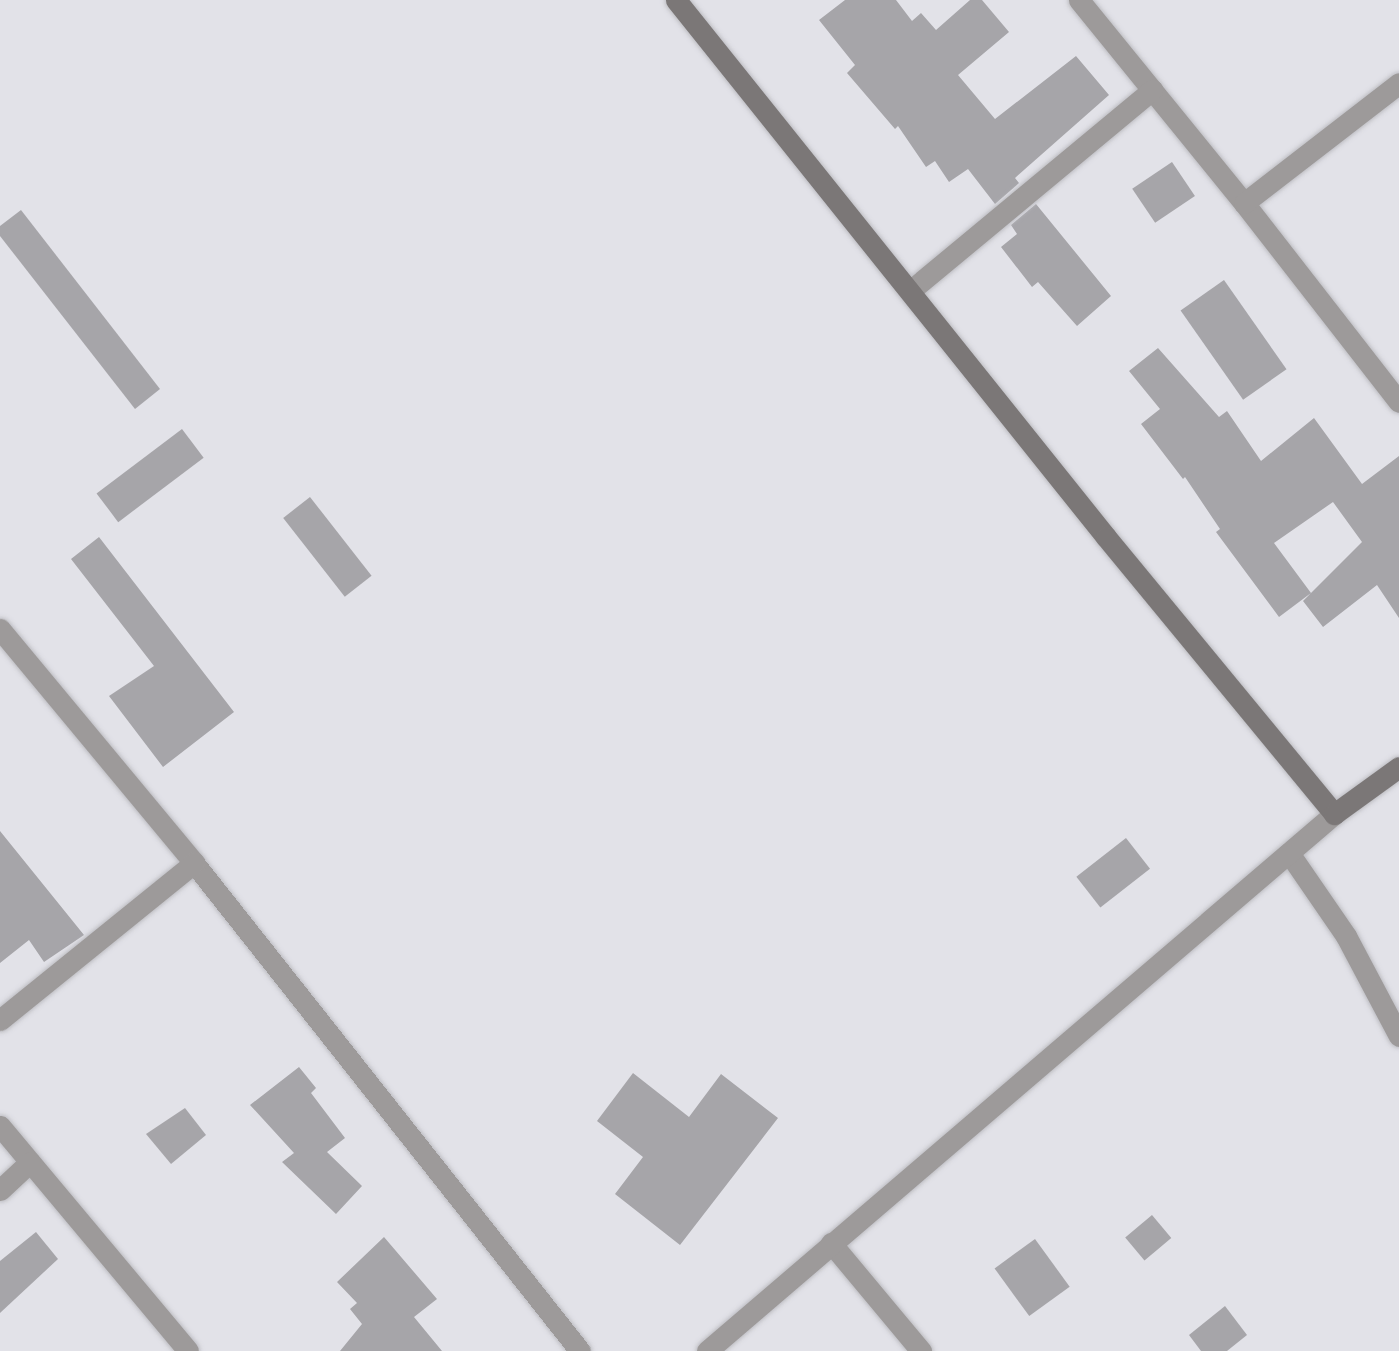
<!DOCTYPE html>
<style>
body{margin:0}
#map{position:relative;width:1399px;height:1351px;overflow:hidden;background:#e2e2e8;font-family:Raleway,sans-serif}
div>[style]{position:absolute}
.building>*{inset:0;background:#a6a5a9;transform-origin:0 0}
.roads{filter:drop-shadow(0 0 2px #bebec3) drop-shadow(0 0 2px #bebec3)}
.street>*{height:21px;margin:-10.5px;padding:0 10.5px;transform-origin:10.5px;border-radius:10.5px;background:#9d9a9a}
.secondary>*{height:21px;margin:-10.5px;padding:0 10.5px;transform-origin:10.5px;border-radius:10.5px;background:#7b7777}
span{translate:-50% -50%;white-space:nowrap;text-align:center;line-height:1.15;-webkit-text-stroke:5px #e2e2e8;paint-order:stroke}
</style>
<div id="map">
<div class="building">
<i style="clip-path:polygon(845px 0,896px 0,912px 21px,921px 13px,936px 30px,970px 0,982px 0,1009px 32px,958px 75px,995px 119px,1076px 56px,1109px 95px,1015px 178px,1019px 183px,995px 204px,968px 169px,949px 182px,935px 161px,926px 167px,898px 126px,895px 129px,847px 73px,855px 65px,819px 20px)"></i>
<i style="left:1172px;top:162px;width:41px;height:48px;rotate:56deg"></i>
<i style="clip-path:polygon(1036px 204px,1111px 296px,1077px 326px,1038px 282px,1032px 287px,1001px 247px,1017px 234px,1011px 225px)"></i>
<i style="clip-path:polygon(21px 210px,160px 389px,135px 409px,0 236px,0 226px)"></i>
<i style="left:1224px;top:280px;width:109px;height:53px;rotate:55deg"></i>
<i style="clip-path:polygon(1158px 348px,1219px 417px,1227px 411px,1261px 461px,1314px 418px,1362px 484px,1399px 456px,1399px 618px,1377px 585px,1323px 627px,1303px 601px,1362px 542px,1333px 502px,1274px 543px,1311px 593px,1279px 617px,1216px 532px,1220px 529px,1185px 477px,1183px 479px,1141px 424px,1160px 409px,1129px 371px)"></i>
<i style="left:182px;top:429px;width:36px;height:107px;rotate:53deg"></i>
<i style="left:310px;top:497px;width:100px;height:34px;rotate:52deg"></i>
<i style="clip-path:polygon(99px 537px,234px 712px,163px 767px,109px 696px,154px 666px,71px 559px)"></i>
<i style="clip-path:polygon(0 831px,84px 935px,44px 962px,29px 940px,0 963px)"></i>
<i style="left:1126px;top:838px;width:39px;height:63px;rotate:52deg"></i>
<i style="clip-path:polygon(299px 1067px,316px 1088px,311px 1093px,345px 1138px,327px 1152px,362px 1186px,336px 1214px,282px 1162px,294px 1153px,250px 1105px)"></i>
<i style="clip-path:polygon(633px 1073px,689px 1117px,721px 1074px,778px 1118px,680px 1245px,615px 1194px,643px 1157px,597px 1121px)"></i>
<i style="clip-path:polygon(185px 1108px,206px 1135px,171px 1164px,146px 1134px)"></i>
<i style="left:1152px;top:1215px;width:30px;height:35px;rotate:50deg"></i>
<i style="clip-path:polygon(36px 1232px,58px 1259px,0 1313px,0 1261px)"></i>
<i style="clip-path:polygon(384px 1237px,437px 1299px,414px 1317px,442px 1351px,340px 1351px,362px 1324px,350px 1309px,357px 1303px,337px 1282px)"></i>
<i style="left:1035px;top:1239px;width:59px;height:50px;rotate:54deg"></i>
<i style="clip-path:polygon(1225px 1306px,1247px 1335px,1227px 1351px,1201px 1351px,1189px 1335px)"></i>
</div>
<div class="roads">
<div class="street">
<i style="left:1079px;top:0;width:262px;rotate:50.9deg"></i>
<i style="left:1244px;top:203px;width:252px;rotate:52.1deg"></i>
<i style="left:1244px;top:203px;width:196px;rotate:-37.7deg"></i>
<i style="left:910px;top:291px;width:315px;rotate:-39.7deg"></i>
<i style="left:0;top:629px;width:304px;rotate:50.3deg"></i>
<i style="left:194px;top:863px;width:622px;rotate:51.66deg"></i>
<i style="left:1289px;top:853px;width:101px;rotate:55.5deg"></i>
<i style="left:1346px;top:936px;width:113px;rotate:62.1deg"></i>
<i style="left:0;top:1020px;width:250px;rotate:-39deg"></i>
<i style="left:0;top:1126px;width:293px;rotate:50.1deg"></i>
<i style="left:0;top:1190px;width:41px;rotate:-43deg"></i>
<i style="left:831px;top:1243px;width:141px;rotate:50.2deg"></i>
<i style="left:707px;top:1351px;width:826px;rotate:-40.58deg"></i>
</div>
<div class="secondary">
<i style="left:676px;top:0;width:688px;rotate:51.31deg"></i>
<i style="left:1106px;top:537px;width:359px;rotate:50.5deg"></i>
<i style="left:1334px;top:814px;width:80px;rotate:-35.9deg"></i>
</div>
</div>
</div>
